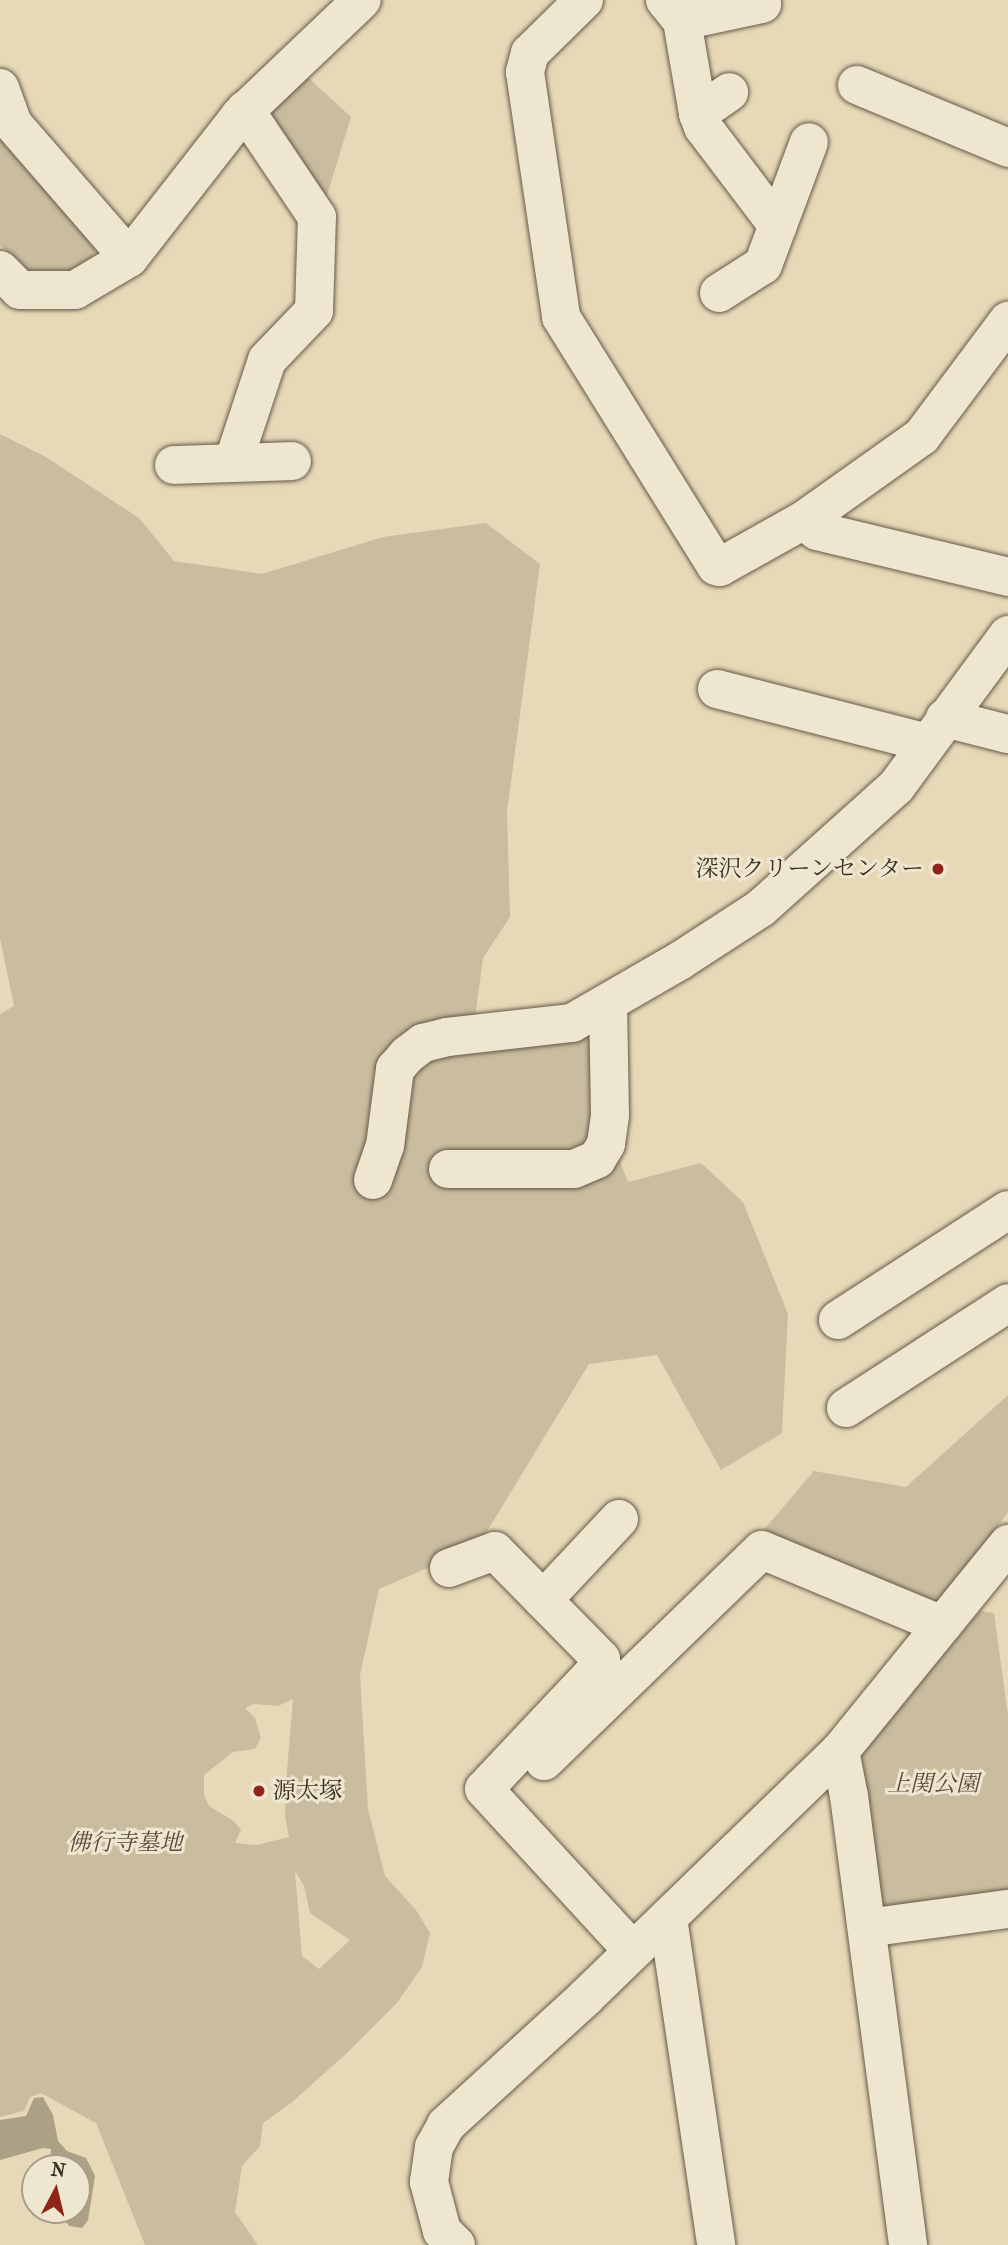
<!DOCTYPE html>
<meta charset="utf-8">
<style>
body{margin:0}
#map{position:relative;width:1008px;height:2245px;overflow:hidden;background:#e7d9b7;font-family:"IM FELL French Canon","Noto Serif JP",serif}
div>[style]{position:absolute}
.green>*{inset:0;background:#cabc9e}
.water>*{inset:0;background:#aca085}
.roads{filter:drop-shadow(0 0 2px #655a49) drop-shadow(0 0 2px #655a49)}
.minor>*{height:38px;margin:-19px;padding:0 19px;transform-origin:19px;border-radius:19px;background:#efe6d0}
.dots>*{width:19px;height:19px;translate:-50% -50%;box-sizing:border-box;border:4px solid #efe6d0;border-radius:50%}
span{translate:-50% -50%;white-space:nowrap;text-align:center;line-height:1.15;-webkit-text-stroke:6px #efe6d0;paint-order:stroke}
.poi-label{font-size:23px;color:#3a3024}
.right{translate:-100% -50%;text-align:right}
.left{translate:0 -50%;text-align:left}
.park-label{font-size:23px;color:#574c3c;font-style:italic}
.north{position:absolute;left:21px;top:2154px;width:70px;height:70px;box-sizing:border-box;background:#efe6d0;border:2px solid #a79d8b;border-radius:50%;rotate:7deg;font-size:19px;font-weight:700;line-height:28px;text-align:center;color:#3a3024}
.north::after{content:'';display:block;margin:auto;width:24px;height:32px;background:#8f2418;clip-path:polygon(50% 0,100% 100%,50% 72%,0 100%)}
</style>
<div id="map">
<div class="green">
<i style="clip-path:polygon(303px 73px,351px 117px,325px 202px,269px 113px)"></i>
<i style="clip-path:polygon(0 129px,98px 241px,92px 257px,65px 273px,30px 274px,0 245px)"></i>
<i style="clip-path:polygon(evenodd,0 434px,46px 457px,139px 518px,174px 561px,262px 574px,383px 537px,486px 523px,540px 564px,507px 812px,510px 917px,483px 958px,475px 1018px,594px 1033px,602px 1115px,628px 1182px,701px 1163px,743px 1202px,788px 1314px,782px 1433px,721px 1470px,657px 1355px,589px 1364px,478px 1546px,379px 1589px,360px 1675px,368px 1809px,385px 1876px,416px 1910px,430px 1933px,422px 1967px,397px 2003px,346px 2054px,291px 2103px,263px 2123px,260px 2146px,242px 2166px,235px 2212px,258px 2245px,145px 2245px,96px 2123px,41px 2093px,30px 2097px,24px 2111px,0 2117px,0 1014px,14px 1006px,0 938px,0 434px,293px 1699px,286px 1782px,285px 1816px,289px 1837px,257px 1845px,235px 1843px,241px 1830px,234px 1821px,209px 1806px,204px 1795px,204px 1775px,233px 1752px,255px 1749px,261px 1738px,255px 1718px,245px 1708px,253px 1704px,278px 1706px,293px 1699px,0 434px,295px 1871px,304px 1886px,310px 1913px,350px 1940px,319px 1969px,302px 1956px,295px 1871px)"></i>
<i style="clip-path:polygon(1008px 1395px,1008px 1512px,944px 1600px,926px 1604px,761px 1533px,814px 1471px,906px 1487px)"></i>
<i style="clip-path:polygon(980px 1611px,994px 1613px,1008px 1715px,1008px 1899px,885px 1916px,873px 1906px,859px 1755px)"></i>
</div>
<div class="water">
<i style="clip-path:polygon(43px 2097px,53px 2115px,58px 2141px,67px 2151px,86px 2158px,95px 2176px,88px 2220px,82px 2228px,69px 2226px,57px 2210px,77px 2210px,77px 2168px,50px 2168px,51px 2149px,43px 2148px,0 2160px,0 2120px,26px 2116px,34px 2098px)"></i>
</div>
<div class="roads">
<div class="minor">
<i style="left:584px;top:0;width:76px;rotate:135.5deg"></i>
<i style="left:530px;top:53px;width:20px;rotate:105deg"></i>
<i style="left:525px;top:72px;width:248px;rotate:81.6deg"></i>
<i style="left:561px;top:317px;width:293px;rotate:58.1deg"></i>
<i style="left:716px;top:566px;width:4px;rotate:14deg"></i>
<i style="left:720px;top:567px;width:96px;rotate:-29.2deg"></i>
<i style="left:804px;top:520px;width:145px;rotate:-35.4deg"></i>
<i style="left:922px;top:436px;width:144px;rotate:-53.2deg"></i>
<i style="left:665px;top:0;width:27px;rotate:51deg"></i>
<i style="left:682px;top:21px;width:94px;rotate:80.2deg"></i>
<i style="left:698px;top:114px;width:14px;rotate:69deg"></i>
<i style="left:703px;top:127px;width:124px;rotate:52.9deg"></i>
<i style="left:682px;top:21px;width:82px;rotate:-12deg"></i>
<i style="left:857px;top:85px;width:164px;rotate:22.6deg"></i>
<i style="left:0;top:88px;width:38px;rotate:70deg"></i>
<i style="left:13px;top:124px;width:177px;rotate:49.1deg"></i>
<i style="left:129px;top:258px;width:180px;rotate:-52deg"></i>
<i style="left:240px;top:116px;width:168px;rotate:-43.6deg"></i>
<i style="left:698px;top:114px;width:38px;rotate:-35deg"></i>
<i style="left:0;top:270px;width:28px;rotate:45deg"></i>
<i style="left:20px;top:290px;width:55px"></i>
<i style="left:75px;top:290px;width:63px;rotate:-30.7deg"></i>
<i style="left:719px;top:293px;width:52px;rotate:-32.5deg"></i>
<i style="left:763px;top:265px;width:131px;rotate:-69.5deg"></i>
<i style="left:233px;top:463px;width:108px;rotate:-71.7deg"></i>
<i style="left:267px;top:360px;width:68px;rotate:-46.2deg"></i>
<i style="left:314px;top:311px;width:94px;rotate:-88.2deg"></i>
<i style="left:317px;top:217px;width:129px;rotate:-123.9deg"></i>
<i style="left:174px;top:465px;width:118px;rotate:-1.9deg"></i>
<i style="left:804px;top:520px;width:17px;rotate:40deg"></i>
<i style="left:817px;top:531px;width:196px;rotate:13.5deg"></i>
<i style="left:717px;top:689px;width:217px;rotate:14.4deg"></i>
<i style="left:945px;top:718px;width:65px;rotate:14.3deg"></i>
<i style="left:448px;top:1169px;width:126px"></i>
<i style="left:574px;top:1169px;width:25px;rotate:-23deg"></i>
<i style="left:597px;top:1159px;width:17px;rotate:-59deg"></i>
<i style="left:606px;top:1144px;width:29px;rotate:-82deg"></i>
<i style="left:610px;top:1115px;width:112px;rotate:-91deg"></i>
<i style="left:373px;top:1180px;width:36px;rotate:-71deg"></i>
<i style="left:385px;top:1146px;width:78px;rotate:-82.6deg"></i>
<i style="left:395px;top:1069px;width:18px;rotate:-49deg"></i>
<i style="left:407px;top:1055px;width:20px;rotate:-37deg"></i>
<i style="left:423px;top:1043px;width:25px;rotate:-14deg"></i>
<i style="left:447px;top:1037px;width:126px;rotate:-6.4deg"></i>
<i style="left:572px;top:1023px;width:126px;rotate:-30deg"></i>
<i style="left:681px;top:960px;width:95px;rotate:-33deg"></i>
<i style="left:761px;top:908px;width:181px;rotate:-41.9deg"></i>
<i style="left:896px;top:787px;width:189px;rotate:-53.6deg"></i>
<i style="left:838px;top:1320px;width:202px;rotate:-32.9deg"></i>
<i style="left:846px;top:1408px;width:193px;rotate:-32.9deg"></i>
<i style="left:449px;top:1568px;width:49px;rotate:-20.3deg"></i>
<i style="left:495px;top:1551px;width:151px;rotate:45.5deg"></i>
<i style="left:601px;top:1659px;width:6px;rotate:90deg"></i>
<i style="left:601px;top:1665px;width:170px;rotate:133.3deg"></i>
<i style="left:484px;top:1789px;width:219px;rotate:47.4deg"></i>
<i style="left:543px;top:1600px;width:111px;rotate:-46.8deg"></i>
<i style="left:840px;top:1751px;width:46px;rotate:78.7deg"></i>
<i style="left:849px;top:1796px;width:453px;rotate:82.5deg"></i>
<i style="left:544px;top:1761px;width:303px;rotate:-44.1deg"></i>
<i style="left:762px;top:1550px;width:195px;rotate:22.6deg"></i>
<i style="left:668px;top:1918px;width:331px;rotate:81.6deg"></i>
<i style="left:867px;top:1928px;width:142px;rotate:-7.7deg"></i>
<i style="left:456px;top:2245px;width:20px;rotate:-135deg"></i>
<i style="left:442px;top:2231px;width:51px;rotate:-104.9deg"></i>
<i style="left:429px;top:2182px;width:35px;rotate:-82deg"></i>
<i style="left:434px;top:2147px;width:25px;rotate:-61deg"></i>
<i style="left:446px;top:2125px;width:190px;rotate:-42.4deg"></i>
<i style="left:586px;top:1997px;width:354px;rotate:-44.1deg"></i>
<i style="left:840px;top:1751px;width:267px;rotate:-50.9deg"></i>
</div>
</div>
<div class="dots">
<i style="left:938px;top:869px;background:#8f2418"></i>
<i style="left:259px;top:1791px;background:#8f2418"></i>
</div>
<div class="poi-label">
<span class="right" style="left:924px;top:869px">深沢クリーンセンター</span>
<span class="left" style="left:273px;top:1791px">源太塚</span>
</div>
<div class="park-label">
<span style="left:933px;top:1784px">上関公園</span>
<span style="left:125px;top:1843px">佛行寺墓地</span>
</div>
<div class="north">N</div>
</div>
